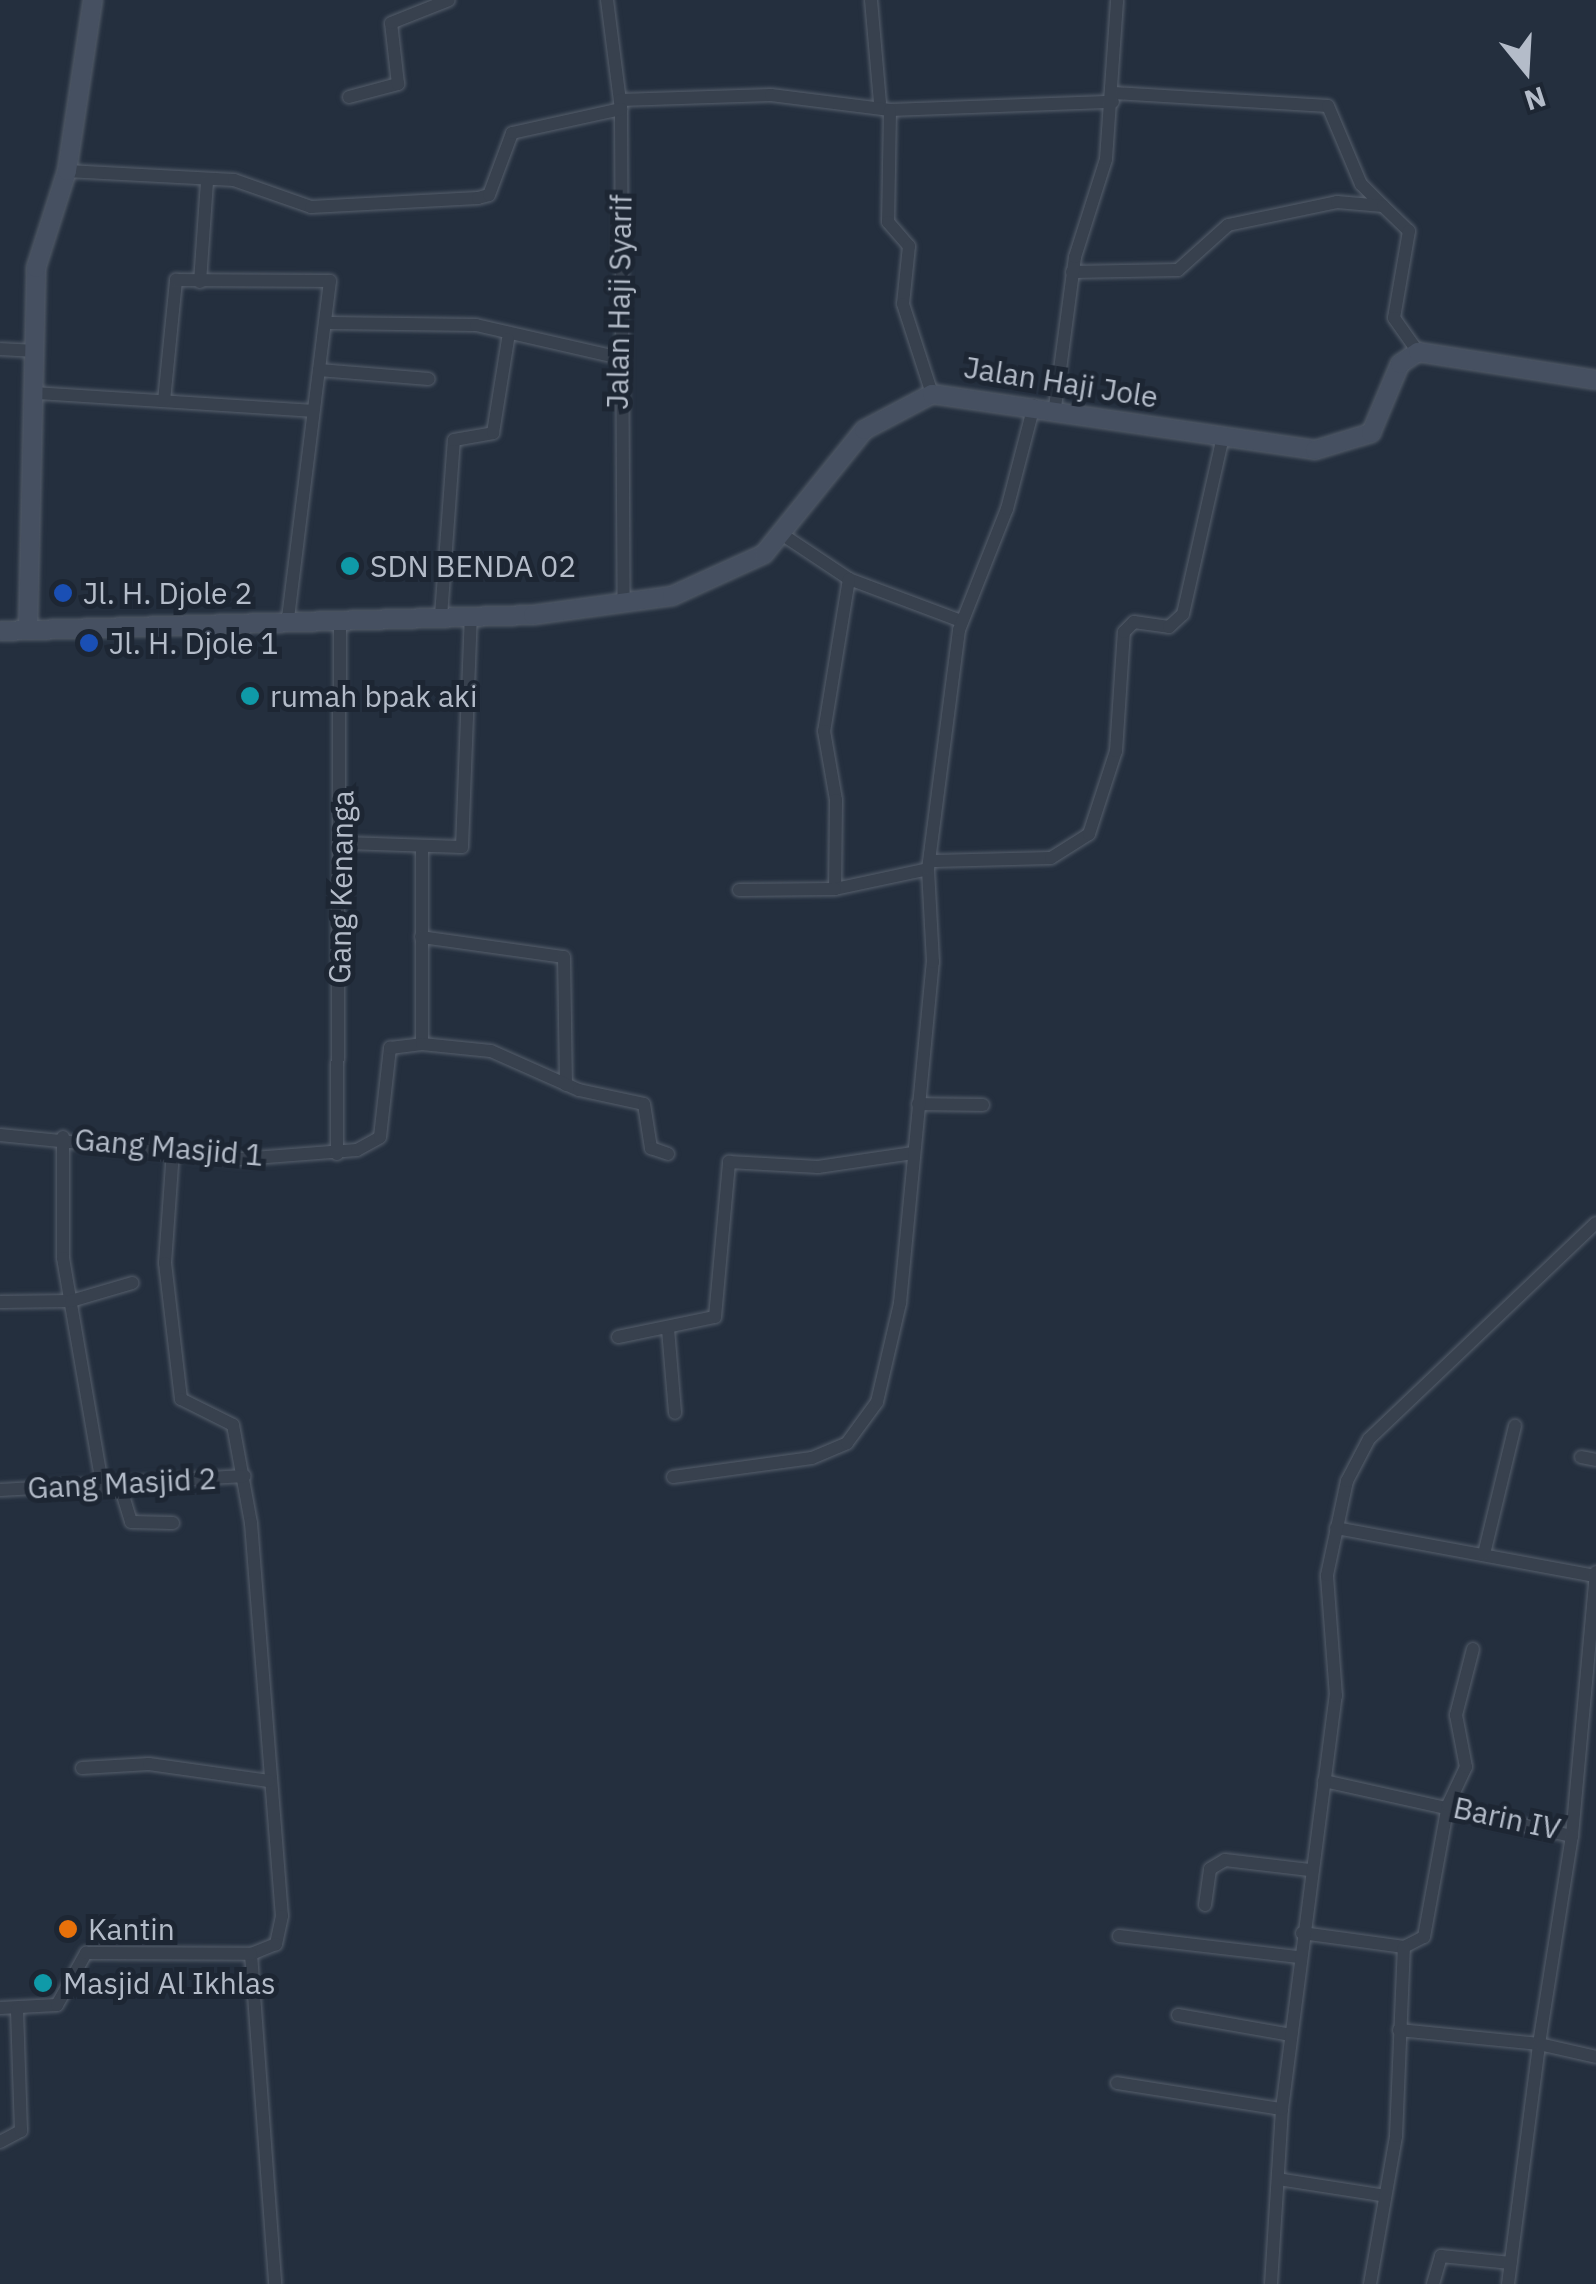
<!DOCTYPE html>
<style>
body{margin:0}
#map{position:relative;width:1596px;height:2284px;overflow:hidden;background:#242f3e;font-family:"IBM Plex Sans",sans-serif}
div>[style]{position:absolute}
.roads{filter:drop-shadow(0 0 2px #565f6c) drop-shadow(0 0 2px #565f6c)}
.street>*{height:12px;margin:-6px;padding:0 6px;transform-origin:6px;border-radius:6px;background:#38414e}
.secondary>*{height:18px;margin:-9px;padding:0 9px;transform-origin:9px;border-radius:9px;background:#465061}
.dots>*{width:28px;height:28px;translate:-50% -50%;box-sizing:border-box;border:5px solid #1d2633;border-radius:50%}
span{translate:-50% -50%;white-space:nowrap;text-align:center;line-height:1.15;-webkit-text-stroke:10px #1d2633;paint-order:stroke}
.street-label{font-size:30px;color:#b4bcc9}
.poi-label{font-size:30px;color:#b4bcc9}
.left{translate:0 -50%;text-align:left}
.north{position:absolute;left:1476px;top:20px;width:100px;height:100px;-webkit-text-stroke:8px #1d2633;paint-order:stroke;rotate:162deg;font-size:28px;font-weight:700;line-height:40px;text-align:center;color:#b4bcc9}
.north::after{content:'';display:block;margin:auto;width:35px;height:45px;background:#b4bcc9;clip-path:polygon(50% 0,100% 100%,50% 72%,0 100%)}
</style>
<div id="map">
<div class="roads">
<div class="street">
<i style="left:607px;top:0;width:110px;rotate:82.7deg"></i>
<i style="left:621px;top:109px;width:496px;rotate:89.7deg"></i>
<i style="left:871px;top:0;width:103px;rotate:85deg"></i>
<i style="left:1114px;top:93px;width:214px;rotate:3.5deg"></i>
<i style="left:1328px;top:106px;width:85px;rotate:67.1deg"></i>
<i style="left:1361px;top:184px;width:31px;rotate:45deg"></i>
<i style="left:349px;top:97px;width:51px;rotate:-14.9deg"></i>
<i style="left:398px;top:84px;width:61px;rotate:-96.5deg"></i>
<i style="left:391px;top:23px;width:62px;rotate:-21.6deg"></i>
<i style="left:620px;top:100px;width:151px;rotate:-1.9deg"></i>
<i style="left:771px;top:95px;width:120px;rotate:7.2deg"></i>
<i style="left:890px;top:110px;width:223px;rotate:-2.1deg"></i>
<i style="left:890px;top:110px;width:112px;rotate:91deg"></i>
<i style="left:888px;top:222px;width:32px;rotate:49deg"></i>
<i style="left:909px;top:246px;width:58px;rotate:95.9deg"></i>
<i style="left:903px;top:304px;width:95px;rotate:72.1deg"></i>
<i style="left:67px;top:171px;width:167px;rotate:3.1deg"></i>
<i style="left:234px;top:180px;width:82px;rotate:19.3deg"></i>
<i style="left:311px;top:207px;width:167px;rotate:-3.1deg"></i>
<i style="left:478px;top:198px;width:11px;rotate:-15deg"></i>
<i style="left:489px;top:195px;width:66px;rotate:-69.6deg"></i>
<i style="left:512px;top:133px;width:112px;rotate:-12.4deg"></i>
<i style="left:1072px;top:272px;width:106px;rotate:-1.1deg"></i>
<i style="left:1178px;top:270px;width:67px;rotate:-42deg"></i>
<i style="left:1228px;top:225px;width:111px;rotate:-11.9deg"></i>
<i style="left:1337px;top:202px;width:46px;rotate:5deg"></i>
<i style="left:1383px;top:206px;width:36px;rotate:44deg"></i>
<i style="left:1409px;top:231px;width:88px;rotate:99.8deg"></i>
<i style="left:1394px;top:318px;width:42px;rotate:54.8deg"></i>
<i style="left:200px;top:282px;width:101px;rotate:-86deg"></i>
<i style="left:329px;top:323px;width:147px;rotate:0.8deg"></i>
<i style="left:476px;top:325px;width:144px;rotate:12.9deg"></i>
<i style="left:0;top:349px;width:35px;rotate:3deg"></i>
<i style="left:319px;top:370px;width:110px;rotate:4.7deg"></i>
<i style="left:36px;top:393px;width:277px;rotate:3.7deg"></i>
<i style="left:164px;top:401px;width:122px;rotate:-84.3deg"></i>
<i style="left:176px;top:280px;width:154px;rotate:0.4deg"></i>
<i style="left:330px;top:281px;width:346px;rotate:97.1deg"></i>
<i style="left:1055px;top:407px;width:151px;rotate:-82.4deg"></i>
<i style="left:1075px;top:257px;width:103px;rotate:-72.4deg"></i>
<i style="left:1106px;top:159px;width:159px;rotate:-86deg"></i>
<i style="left:783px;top:535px;width:79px;rotate:33.7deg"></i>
<i style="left:849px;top:579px;width:120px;rotate:20.6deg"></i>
<i style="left:849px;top:579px;width:154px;rotate:99.3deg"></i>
<i style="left:824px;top:731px;width:70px;rotate:80.1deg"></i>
<i style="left:836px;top:800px;width:89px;rotate:90.6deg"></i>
<i style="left:835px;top:889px;width:95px;rotate:-12.1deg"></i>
<i style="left:441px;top:616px;width:176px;rotate:-85.8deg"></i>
<i style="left:454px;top:440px;width:40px;rotate:-10deg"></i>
<i style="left:493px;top:433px;width:95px;rotate:-80.9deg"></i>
<i style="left:345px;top:843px;width:117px;rotate:2deg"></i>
<i style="left:462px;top:847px;width:230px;rotate:-87.8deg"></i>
<i style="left:422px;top:849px;width:195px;rotate:90deg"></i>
<i style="left:934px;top:861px;width:117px;rotate:-1.5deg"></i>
<i style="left:1051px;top:858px;width:45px;rotate:-32.3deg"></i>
<i style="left:1089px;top:834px;width:87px;rotate:-72deg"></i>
<i style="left:1116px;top:751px;width:119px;rotate:-86.2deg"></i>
<i style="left:1124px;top:632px;width:14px;rotate:-45deg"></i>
<i style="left:1134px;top:622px;width:35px;rotate:8deg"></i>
<i style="left:1169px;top:627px;width:19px;rotate:-43deg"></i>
<i style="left:1183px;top:614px;width:182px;rotate:-77.3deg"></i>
<i style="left:739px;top:890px;width:96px;rotate:-0.6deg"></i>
<i style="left:421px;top:937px;width:144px;rotate:8deg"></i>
<i style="left:564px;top:957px;width:128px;rotate:89.1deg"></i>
<i style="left:918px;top:1104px;width:65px;rotate:0.9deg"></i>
<i style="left:0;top:1135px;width:242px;rotate:5.7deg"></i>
<i style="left:241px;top:1159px;width:116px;rotate:-4.4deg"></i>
<i style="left:357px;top:1150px;width:26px;rotate:-29deg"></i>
<i style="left:380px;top:1137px;width:90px;rotate:-83.6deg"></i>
<i style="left:390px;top:1048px;width:32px;rotate:-7deg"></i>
<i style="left:422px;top:1044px;width:69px;rotate:5.8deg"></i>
<i style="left:491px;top:1051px;width:96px;rotate:23.9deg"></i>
<i style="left:579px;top:1090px;width:66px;rotate:12.2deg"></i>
<i style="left:644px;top:1104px;width:45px;rotate:81deg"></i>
<i style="left:651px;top:1148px;width:18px;rotate:19deg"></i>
<i style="left:63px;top:1137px;width:121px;rotate:90deg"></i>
<i style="left:63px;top:1258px;width:235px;rotate:80.2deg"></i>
<i style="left:173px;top:1151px;width:112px;rotate:94.1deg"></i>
<i style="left:165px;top:1263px;width:137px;rotate:83.3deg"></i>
<i style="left:181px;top:1399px;width:58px;rotate:26.6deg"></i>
<i style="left:233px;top:1425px;width:100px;rotate:79.6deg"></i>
<i style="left:251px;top:1523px;width:394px;rotate:85.5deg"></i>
<i style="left:282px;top:1916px;width:29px;rotate:102deg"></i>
<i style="left:276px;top:1944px;width:27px;rotate:158deg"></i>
<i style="left:251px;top:1954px;width:331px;rotate:85.8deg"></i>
<i style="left:337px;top:1154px;width:534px;rotate:-89.68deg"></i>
<i style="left:0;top:1302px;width:71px;rotate:-0.8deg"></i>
<i style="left:71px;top:1301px;width:64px;rotate:-16.4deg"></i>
<i style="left:668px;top:1329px;width:84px;rotate:85.2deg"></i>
<i style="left:618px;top:1337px;width:99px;rotate:-11.7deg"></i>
<i style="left:715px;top:1317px;width:156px;rotate:-84.8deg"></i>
<i style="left:729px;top:1162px;width:89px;rotate:3.2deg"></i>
<i style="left:818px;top:1167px;width:96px;rotate:-8.4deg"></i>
<i style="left:1581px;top:1457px;width:15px;rotate:11deg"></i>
<i style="left:673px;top:1477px;width:140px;rotate:-7.8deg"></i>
<i style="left:812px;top:1458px;width:38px;rotate:-23deg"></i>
<i style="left:847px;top:1443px;width:51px;rotate:-53.8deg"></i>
<i style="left:877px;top:1402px;width:102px;rotate:-76.9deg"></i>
<i style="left:900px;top:1303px;width:343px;rotate:-84.5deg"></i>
<i style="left:933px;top:962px;width:93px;rotate:-93.1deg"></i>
<i style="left:928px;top:869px;width:241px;rotate:-82.6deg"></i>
<i style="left:959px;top:630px;width:130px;rotate:-68.4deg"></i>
<i style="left:1007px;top:509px;width:107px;rotate:-75.4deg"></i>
<i style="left:121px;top:1489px;width:34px;rotate:73deg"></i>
<i style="left:131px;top:1522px;width:42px;rotate:1.4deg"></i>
<i style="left:0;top:1490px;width:245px;rotate:-3.3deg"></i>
<i style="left:1336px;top:1528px;width:263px;rotate:10.5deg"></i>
<i style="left:1484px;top:1554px;width:132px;rotate:-76.4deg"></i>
<i style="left:82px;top:1768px;width:67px;rotate:-3.4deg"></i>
<i style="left:149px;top:1764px;width:121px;rotate:8.1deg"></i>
<i style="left:1324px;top:1781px;width:254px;rotate:12.5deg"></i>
<i style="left:1572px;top:1836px;width:265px;rotate:-84.8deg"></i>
<i style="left:1205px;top:1905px;width:36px;rotate:-82deg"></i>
<i style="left:1210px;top:1869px;width:17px;rotate:-31deg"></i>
<i style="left:1225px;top:1860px;width:85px;rotate:6.8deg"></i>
<i style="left:1302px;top:1933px;width:103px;rotate:7.8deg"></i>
<i style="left:1404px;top:1947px;width:22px;rotate:-27deg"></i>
<i style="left:1424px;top:1937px;width:134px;rotate:-79.7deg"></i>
<i style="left:1448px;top:1805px;width:42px;rotate:-64.7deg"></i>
<i style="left:1466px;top:1767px;width:53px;rotate:-100.9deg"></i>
<i style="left:1456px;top:1715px;width:68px;rotate:-75.6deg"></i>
<i style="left:1119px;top:1936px;width:181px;rotate:6.7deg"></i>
<i style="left:0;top:2008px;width:57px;rotate:-3deg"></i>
<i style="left:57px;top:2005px;width:60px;rotate:-60.9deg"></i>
<i style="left:86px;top:1953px;width:165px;rotate:0.3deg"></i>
<i style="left:1178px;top:2015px;width:115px;rotate:10deg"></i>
<i style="left:1399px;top:2030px;width:141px;rotate:5.7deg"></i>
<i style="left:1539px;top:2044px;width:211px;rotate:-81deg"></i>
<i style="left:1117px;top:2083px;width:167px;rotate:9deg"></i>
<i style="left:0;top:2142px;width:24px;rotate:-28deg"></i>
<i style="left:21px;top:2131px;width:122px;rotate:-91.9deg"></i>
<i style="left:1278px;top:2179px;width:103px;rotate:8.9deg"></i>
<i style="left:1271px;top:2284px;width:175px;rotate:-86.4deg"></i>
<i style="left:1282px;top:2109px;width:417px;rotate:-82.6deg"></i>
<i style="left:1336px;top:1696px;width:121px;rotate:-94.3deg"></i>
<i style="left:1327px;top:1575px;width:96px;rotate:-78deg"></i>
<i style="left:1347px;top:1481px;width:47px;rotate:-62.4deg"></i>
<i style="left:1369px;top:1439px;width:313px;rotate:-43.6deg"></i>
<i style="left:1370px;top:2284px;width:150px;rotate:-80deg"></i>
<i style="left:1396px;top:2136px;width:189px;rotate:-87.6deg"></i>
<i style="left:1433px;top:2284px;width:29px;rotate:-74deg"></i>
<i style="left:1441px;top:2256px;width:70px;rotate:5.7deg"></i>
<i style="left:1508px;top:2284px;width:242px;rotate:-82.6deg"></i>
<i style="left:1539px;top:2044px;width:58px;rotate:12.8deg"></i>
</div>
<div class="secondary">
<i style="left:28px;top:630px;width:362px;rotate:-88.7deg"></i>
<i style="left:36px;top:268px;width:102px;rotate:-72.3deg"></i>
<i style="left:67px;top:171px;width:173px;rotate:-81.4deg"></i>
<i style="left:0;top:631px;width:533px;rotate:-1.72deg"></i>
<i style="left:533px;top:615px;width:140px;rotate:-7.8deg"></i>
<i style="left:672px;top:596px;width:101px;rotate:-24.5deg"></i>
<i style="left:764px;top:554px;width:159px;rotate:-51.1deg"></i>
<i style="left:864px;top:430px;width:77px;rotate:-27.9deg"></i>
<i style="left:932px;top:394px;width:387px;rotate:8.3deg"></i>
<i style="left:1315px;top:450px;width:59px;rotate:-16.9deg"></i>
<i style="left:1371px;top:433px;width:75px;rotate:-67.2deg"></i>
<i style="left:1400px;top:364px;width:22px;rotate:-34deg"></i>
<i style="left:1418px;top:352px;width:180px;rotate:8.9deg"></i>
</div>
</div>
<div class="dots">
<i style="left:350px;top:566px;background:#0f9aa8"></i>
<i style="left:63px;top:593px;background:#1a4fb4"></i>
<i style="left:89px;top:643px;background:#1a4fb4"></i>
<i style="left:250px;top:696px;background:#0f9aa8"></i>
<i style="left:68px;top:1929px;background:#e8710a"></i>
<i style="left:43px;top:1983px;background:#0f9aa8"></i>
</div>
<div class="street-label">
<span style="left:619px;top:302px;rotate:-89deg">Jalan Haji Syarif</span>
<span style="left:1061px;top:382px;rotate:9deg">Jalan Haji Jole</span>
<span style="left:341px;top:887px;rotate:-89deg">Gang Kenanga</span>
<span style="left:169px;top:1147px;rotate:5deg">Gang Masjid 1</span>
<span style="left:122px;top:1483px;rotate:-3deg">Gang Masjid 2</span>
<span style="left:1507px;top:1818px;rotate:12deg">Barin IV</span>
</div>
<div class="poi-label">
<span class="left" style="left:370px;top:566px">SDN BENDA 02</span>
<span class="left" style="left:83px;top:593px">Jl. H. Djole 2</span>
<span class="left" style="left:109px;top:643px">Jl. H. Djole 1</span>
<span class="left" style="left:270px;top:696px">rumah bpak aki</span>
<span class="left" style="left:88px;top:1929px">Kantin</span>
<span class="left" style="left:63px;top:1983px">Masjid Al Ikhlas</span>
</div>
<div class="north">N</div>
</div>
